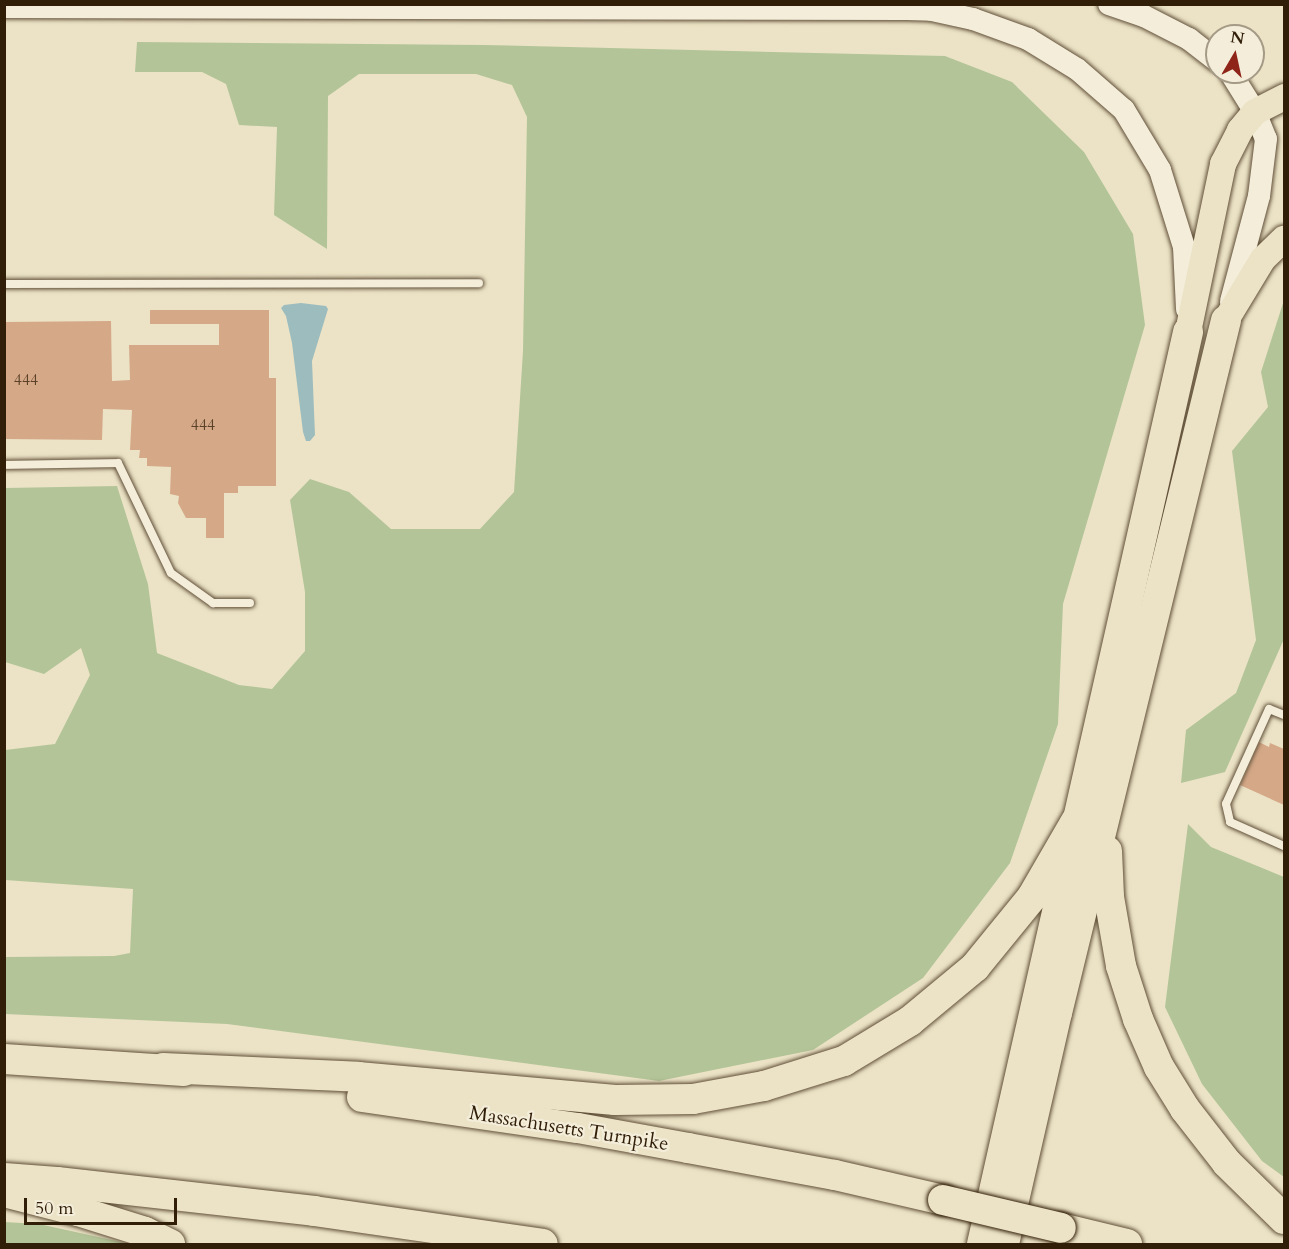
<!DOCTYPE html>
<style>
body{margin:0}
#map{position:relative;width:1289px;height:1249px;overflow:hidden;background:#ece3c6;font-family:Cardo,serif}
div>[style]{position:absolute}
.green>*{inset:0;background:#b3c598}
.water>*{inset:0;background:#9cbcbe}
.building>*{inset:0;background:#d5a988}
.roads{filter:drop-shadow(0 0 2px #604f38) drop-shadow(0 0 2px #604f38)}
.lane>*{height:8px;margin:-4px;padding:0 4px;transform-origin:4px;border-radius:4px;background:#f3edda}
.secondary>*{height:22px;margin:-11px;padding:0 11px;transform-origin:11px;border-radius:11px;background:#f3edda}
.primary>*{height:26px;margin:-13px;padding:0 13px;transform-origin:13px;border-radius:13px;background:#ece3c6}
.highway>*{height:30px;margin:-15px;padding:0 15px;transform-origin:15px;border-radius:15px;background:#ece3c6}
.bridges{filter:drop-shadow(0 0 2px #311e08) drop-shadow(0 0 2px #311e08)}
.highway-bridge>*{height:30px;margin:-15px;padding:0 15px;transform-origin:15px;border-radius:15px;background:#ece3c6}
span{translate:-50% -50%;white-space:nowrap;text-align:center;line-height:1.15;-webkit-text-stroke:4.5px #f3edda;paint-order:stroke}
.number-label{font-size:16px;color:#5a4128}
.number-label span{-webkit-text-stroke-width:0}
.street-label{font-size:20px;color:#311e08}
.frame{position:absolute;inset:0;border:6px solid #311e08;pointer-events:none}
.north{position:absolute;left:1205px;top:24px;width:60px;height:60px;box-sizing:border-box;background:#f3edda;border:2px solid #a59a86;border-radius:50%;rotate:9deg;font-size:16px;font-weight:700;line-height:24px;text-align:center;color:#311e08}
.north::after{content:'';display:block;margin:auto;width:21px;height:27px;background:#8f2418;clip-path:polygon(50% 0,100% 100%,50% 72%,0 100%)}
.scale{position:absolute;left:24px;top:1198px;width:153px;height:27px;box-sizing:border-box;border:3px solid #311e08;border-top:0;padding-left:8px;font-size:18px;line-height:21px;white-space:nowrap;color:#311e08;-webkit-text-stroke:4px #f3edda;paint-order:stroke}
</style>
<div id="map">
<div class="green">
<i style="clip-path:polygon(137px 42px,484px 45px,945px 56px,1012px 82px,1084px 152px,1133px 234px,1145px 325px,1063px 604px,1058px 724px,1010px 863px,923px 978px,813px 1050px,659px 1081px,227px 1024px,5px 1014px,5px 957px,114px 956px,130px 953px,133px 889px,5px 880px,5px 750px,55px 744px,90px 675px,81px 648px,44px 674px,5px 662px,5px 488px,117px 486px,148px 584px,157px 653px,239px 685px,272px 689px,305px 651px,305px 592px,290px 500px,310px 479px,349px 492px,391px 529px,480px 529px,514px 492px,523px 351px,527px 117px,512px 85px,476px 74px,359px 74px,328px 96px,327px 249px,274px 215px,277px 127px,239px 125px,226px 84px,202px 72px,135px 72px)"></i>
<i style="clip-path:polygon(1284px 300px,1284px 639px,1225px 772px,1181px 783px,1186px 730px,1236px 693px,1256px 640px,1232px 451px,1268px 407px,1261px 372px)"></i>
<i style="clip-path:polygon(1188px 824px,1211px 847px,1284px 877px,1284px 1177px,1262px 1161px,1202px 1084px,1165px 1007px)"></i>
<i style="clip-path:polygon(4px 1222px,39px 1224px,130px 1244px,5px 1244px)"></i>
</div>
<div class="water">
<i style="clip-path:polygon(301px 303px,326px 306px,328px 309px,312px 361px,315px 435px,310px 441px,306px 441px,303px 432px,292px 343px,286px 316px,281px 308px,284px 305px)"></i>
</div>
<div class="building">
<i style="clip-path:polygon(150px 310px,269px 310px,269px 378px,276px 378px,276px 486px,238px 486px,238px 493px,224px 493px,224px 538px,206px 538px,206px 518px,186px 518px,178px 503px,179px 496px,170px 494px,171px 467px,147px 466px,147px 458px,139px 458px,140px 450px,130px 450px,132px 410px,103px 409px,102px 440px,4px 439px,4px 322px,111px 321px,112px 381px,130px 380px,129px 345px,219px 345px,219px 324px,150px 324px)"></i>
<i style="clip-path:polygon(1259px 742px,1269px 747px,1270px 743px,1284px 749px,1284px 805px,1240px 785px)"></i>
</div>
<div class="roads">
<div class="lane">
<i style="left:4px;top:284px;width:475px;rotate:-0.1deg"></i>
<i style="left:4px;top:465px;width:114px;rotate:-1deg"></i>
<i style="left:118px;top:463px;width:122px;rotate:64.3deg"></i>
<i style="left:171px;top:573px;width:52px;rotate:35.5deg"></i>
<i style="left:213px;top:603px;width:37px"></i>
<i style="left:1284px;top:715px;width:16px;rotate:-158deg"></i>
<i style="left:1269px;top:709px;width:104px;rotate:114.4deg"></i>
<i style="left:1226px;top:804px;width:18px;rotate:77deg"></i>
<i style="left:1230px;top:822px;width:59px;rotate:24deg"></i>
</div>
<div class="secondary">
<i style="left:1109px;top:4px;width:37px;rotate:19deg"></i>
<i style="left:1144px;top:16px;width:51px;rotate:27.1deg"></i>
<i style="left:1189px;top:39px;width:36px;rotate:38deg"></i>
<i style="left:4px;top:7px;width:903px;rotate:0.13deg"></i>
<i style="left:907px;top:9px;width:25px;rotate:2deg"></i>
<i style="left:932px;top:10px;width:42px;rotate:12.4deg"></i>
<i style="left:973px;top:19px;width:59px;rotate:20deg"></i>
<i style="left:1028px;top:39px;width:57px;rotate:31.5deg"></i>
<i style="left:1077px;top:69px;width:62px;rotate:41.1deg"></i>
<i style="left:1124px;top:110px;width:70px;rotate:59deg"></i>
<i style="left:1160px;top:170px;width:81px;rotate:72.7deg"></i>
<i style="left:1184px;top:247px;width:62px;rotate:87.2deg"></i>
<i style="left:1230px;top:72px;width:47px;rotate:58deg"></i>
<i style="left:1255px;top:112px;width:29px;rotate:68deg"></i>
<i style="left:1266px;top:139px;width:57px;rotate:97deg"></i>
<i style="left:1259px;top:196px;width:109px;rotate:104.9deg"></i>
</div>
<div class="primary">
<i style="left:1226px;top:320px;width:71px;rotate:-58.8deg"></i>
<i style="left:1263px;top:259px;width:29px;rotate:-44deg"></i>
<i style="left:1188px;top:332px;width:172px;rotate:-78.2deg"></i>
<i style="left:1223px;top:164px;width:38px;rotate:-63deg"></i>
<i style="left:1240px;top:130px;width:23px;rotate:-50deg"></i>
<i style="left:1255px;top:112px;width:33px;rotate:-27deg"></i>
</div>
<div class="highway">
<i style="left:1107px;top:851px;width:46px;rotate:87.5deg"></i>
<i style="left:1109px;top:897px;width:70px;rotate:80.1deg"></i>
<i style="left:1121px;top:966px;width:56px;rotate:72.2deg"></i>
<i style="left:1138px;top:1019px;width:52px;rotate:66.4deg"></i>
<i style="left:1159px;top:1067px;width:49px;rotate:58.2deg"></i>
<i style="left:1185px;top:1109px;width:68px;rotate:52.1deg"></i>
<i style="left:1227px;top:1163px;width:80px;rotate:44.5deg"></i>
<i style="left:4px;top:1059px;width:180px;rotate:3.8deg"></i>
<i style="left:163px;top:1068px;width:195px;rotate:2.6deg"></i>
<i style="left:358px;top:1077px;width:258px;rotate:5.1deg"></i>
<i style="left:615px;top:1100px;width:78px;rotate:-0.7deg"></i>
<i style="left:693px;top:1099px;width:72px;rotate:-10.4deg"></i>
<i style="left:764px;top:1086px;width:84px;rotate:-17.4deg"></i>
<i style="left:844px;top:1061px;width:77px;rotate:-31.2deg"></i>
<i style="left:910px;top:1021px;width:85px;rotate:-39.7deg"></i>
<i style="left:975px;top:967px;width:90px;rotate:-50.8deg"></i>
<i style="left:1032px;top:897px;width:88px;rotate:-59.9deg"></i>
<i style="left:362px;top:1097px;width:218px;rotate:8.2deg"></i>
<i style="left:578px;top:1128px;width:112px;rotate:10.3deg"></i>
<i style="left:688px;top:1148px;width:149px;rotate:10.4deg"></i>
<i style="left:835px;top:1175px;width:111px;rotate:13deg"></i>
<i style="left:4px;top:1178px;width:53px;rotate:4.3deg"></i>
<i style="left:57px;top:1182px;width:259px;rotate:6.4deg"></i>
<i style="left:314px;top:1211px;width:231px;rotate:8.2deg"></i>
<i style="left:4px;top:1192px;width:76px;rotate:14.4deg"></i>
<i style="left:78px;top:1211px;width:70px;rotate:17.4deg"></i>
<i style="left:145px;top:1232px;width:28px;rotate:26deg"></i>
<i style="left:1061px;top:1228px;width:68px;rotate:13.6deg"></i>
<i style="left:982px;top:1244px;width:935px;rotate:-77.27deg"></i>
<i style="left:1004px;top:1244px;width:237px;rotate:-77.1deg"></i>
<i style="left:1057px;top:1013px;width:713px;rotate:-76.29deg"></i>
</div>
</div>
<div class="bridges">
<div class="highway-bridge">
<i style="left:943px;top:1200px;width:121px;rotate:13.3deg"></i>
</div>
</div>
<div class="number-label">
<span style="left:26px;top:380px">444</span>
<span style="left:203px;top:425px">444</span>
</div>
<div class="street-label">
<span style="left:569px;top:1128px;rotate:9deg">Massachusetts Turnpike</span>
</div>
<div class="frame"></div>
<div class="north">N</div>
<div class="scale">50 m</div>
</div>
